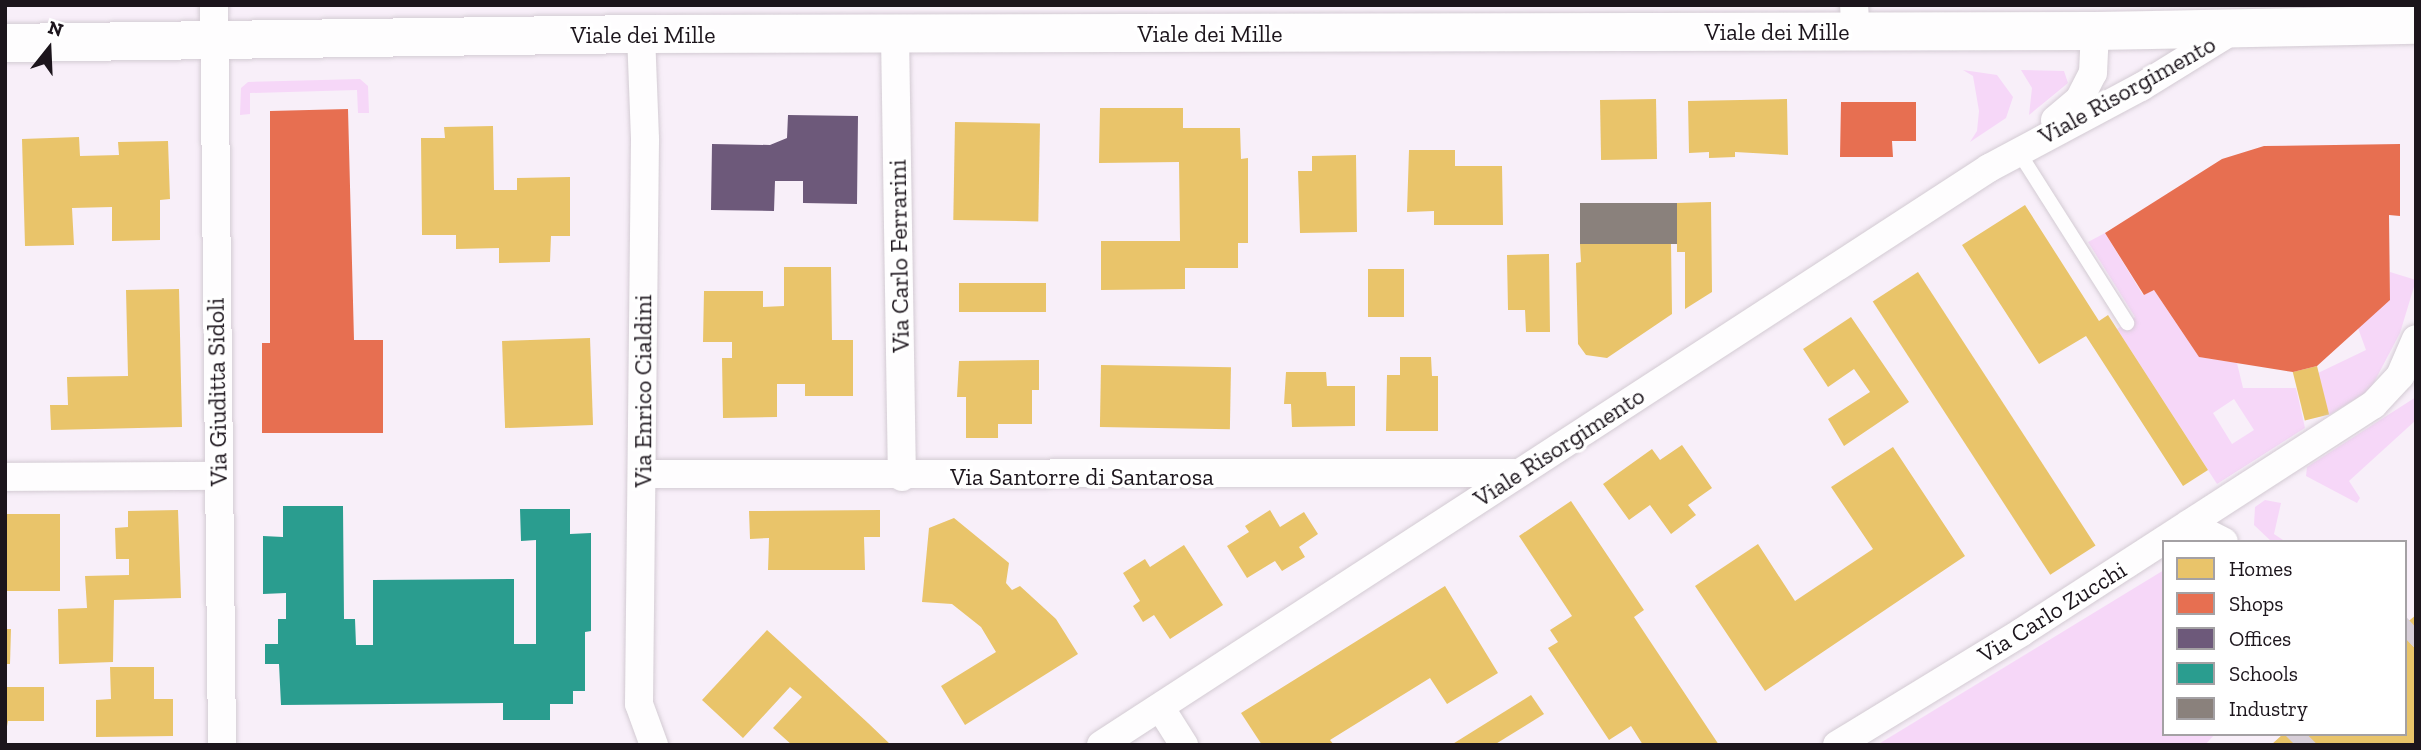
<!DOCTYPE html>
<style>
body{margin:0}
#map{position:relative;width:2421px;height:750px;overflow:hidden;background:#f8eff9;font-family:"Zilla Slab",serif}
div>[style]{position:absolute}
.green>*{inset:0;background:#f6d7f8}
.homes>*{inset:0;background:#e9c46a;transform-origin:0 0}
.shops>*{inset:0;background:#e76f51}
.offices>*{inset:0;background:#6d597a}
.schools>*{inset:0;background:#2a9d8f}
.industry>*{inset:0;background:#8a817c;transform-origin:0 0}
.secondary-tunnel>*{height:38px;margin-top:-19px;transform-origin:0;background:repeating-linear-gradient(90deg,#d7ced8 0 38px,transparent 0 57px)}
.roads{filter:drop-shadow(0 0 2px #d3cbd3) drop-shadow(0 0 2px #d3cbd3)}
.lane>*{height:14px;margin:-7px;padding:0 7px;transform-origin:7px;border-radius:7px;background:#fefdfe}
.street>*{height:28px;margin:-14px;padding:0 14px;transform-origin:14px;border-radius:14px;background:#fefdfe}
.secondary>*{height:38px;margin:-19px;padding:0 19px;transform-origin:19px;border-radius:19px;background:#fefdfe}
span{translate:-50% -50%;white-space:nowrap;text-align:center;line-height:1.15;-webkit-text-stroke:7px #fff;paint-order:stroke}
.street-label{font-size:24px;color:#1c151c}
.frame{position:absolute;inset:0;border:7px solid #1c151c;pointer-events:none}
.legend{position:absolute;left:2162px;top:540px;width:245px;height:196px;box-sizing:border-box;background:#fff;border:2px solid #a4a1a4;margin:0;padding:9px 12px;list-style:none;font-size:21px;color:#1c151c}
.legend li{display:flex;align-items:center;gap:14px;height:35px}
.legend b{width:35px;border:2px solid #a4a1a4}
.north{position:absolute;left:14px;top:14px;width:70px;height:70px;-webkit-text-stroke:5px #fff;paint-order:stroke;rotate:18deg;font-size:19px;font-weight:700;line-height:28px;text-align:center;color:#1c151c}
.north::after{content:'';display:block;margin:auto;width:24px;height:32px;background:#1c151c;clip-path:polygon(50% 0,100% 100%,50% 72%,0 100%)}
</style>
<div id="map">
<div class="green">
<i style="clip-path:polygon(1963px 70px,1997px 75px,2013px 97px,2006px 118px,1970px 142px,1977px 131px,1979px 111px,1973px 76px)"></i>
<i style="clip-path:polygon(2021px 70px,2064px 71px,2068px 83px,2029px 115px,2032px 88px)"></i>
<i style="clip-path:polygon(360px 79px,368px 86px,369px 113px,358px 113px,357px 90px,250px 93px,250px 114px,240px 115px,241px 88px,248px 82px)"></i>
<i style="clip-path:polygon(evenodd,2105px 233px,2143px 295px,2154px 290px,2199px 357px,2237px 363px,2243px 388px,2296px 388px,2305px 428px,2217px 484px,2117px 329px,2135px 317px,2088px 242px,2105px 233px,2234px 399px,2254px 430px,2232px 444px,2213px 413px,2234px 399px)"></i>
<i style="clip-path:polygon(2390px 272px,2416px 280px,2400px 333px,2370px 390px,2329px 415px,2318px 373px,2366px 350px,2358px 328px,2390px 300px)"></i>
<i style="clip-path:polygon(2416px 397px,2416px 420px,2349px 481px,2360px 498px,2357px 503px,2306px 476px,2307px 467px)"></i>
<i style="clip-path:polygon(2265px 500px,2281px 503px,2274px 534px,2286px 542px,2272px 542px,2254px 525px,2255px 507px)"></i>
<i style="clip-path:polygon(2164px 570px,2164px 734px,2215px 734px,2205px 745px,1877px 745px)"></i>
</div>
<div class="homes">
<i style="left:1656px;top:99px;width:60px;height:56px;rotate:89deg"></i>
<i style="clip-path:polygon(1787px 99px,1788px 155px,1735px 152px,1735px 157px,1709px 158px,1709px 152px,1689px 153px,1688px 101px)"></i>
<i style="clip-path:polygon(1100px 108px,1183px 108px,1183px 128px,1240px 128px,1241px 159px,1248px 158px,1248px 243px,1238px 243px,1238px 268px,1185px 268px,1185px 289px,1101px 290px,1101px 241px,1180px 241px,1179px 162px,1099px 163px)"></i>
<i style="left:955px;top:122px;width:85px;height:98px;rotate:1deg"></i>
<i style="clip-path:polygon(493px 126px,494px 190px,517px 190px,517px 178px,570px 177px,570px 236px,551px 236px,550px 262px,499px 263px,499px 248px,456px 249px,456px 235px,422px 235px,421px 138px,445px 138px,444px 127px)"></i>
<i style="clip-path:polygon(79px 137px,80px 156px,119px 155px,118px 142px,168px 141px,170px 199px,160px 200px,160px 240px,112px 241px,112px 207px,72px 208px,74px 245px,25px 246px,22px 139px)"></i>
<i style="clip-path:polygon(1409px 150px,1455px 150px,1455px 166px,1502px 166px,1503px 225px,1434px 225px,1434px 211px,1407px 212px)"></i>
<i style="clip-path:polygon(1356px 155px,1357px 232px,1300px 233px,1298px 171px,1312px 171px,1312px 156px)"></i>
<i style="clip-path:polygon(1711px 202px,1712px 292px,1685px 309px,1685px 252px,1677px 252px,1677px 203px)"></i>
<i style="clip-path:polygon(2025px 205px,2099px 321px,2108px 315px,2208px 470px,2183px 486px,2086px 336px,2039px 364px,1962px 245px)"></i>
<i style="clip-path:polygon(1671px 243px,1672px 314px,1607px 358px,1586px 355px,1578px 344px,1576px 263px,1581px 262px,1580px 244px)"></i>
<i style="clip-path:polygon(1549px 254px,1550px 332px,1526px 332px,1525px 310px,1508px 310px,1507px 255px)"></i>
<i style="clip-path:polygon(784px 267px,831px 267px,832px 340px,853px 340px,853px 396px,805px 396px,805px 384px,777px 384px,777px 417px,723px 418px,722px 358px,732px 358px,732px 342px,703px 342px,704px 291px,763px 291px,763px 307px,784px 306px)"></i>
<i style="left:1368px;top:269px;width:36px;height:48px"></i>
<i style="left:1918px;top:272px;width:326px;height:54px;rotate:57deg"></i>
<i style="left:959px;top:283px;width:87px;height:29px"></i>
<i style="clip-path:polygon(179px 289px,182px 427px,51px 430px,50px 405px,68px 405px,67px 377px,128px 376px,126px 290px)"></i>
<i style="clip-path:polygon(1851px 317px,1909px 402px,1844px 446px,1828px 419px,1870px 392px,1854px 369px,1828px 387px,1803px 349px)"></i>
<i style="left:590px;top:338px;width:87px;height:88px;rotate:88deg"></i>
<i style="clip-path:polygon(1400px 357px,1431px 357px,1432px 376px,1438px 376px,1438px 431px,1386px 431px,1387px 375px,1400px 375px)"></i>
<i style="clip-path:polygon(1039px 360px,1039px 390px,1032px 390px,1032px 424px,998px 424px,998px 438px,966px 438px,966px 397px,957px 397px,959px 361px)"></i>
<i style="left:1101px;top:365px;width:130px;height:62px;rotate:1deg"></i>
<i style="left:2317px;top:366px;width:50px;height:25px;rotate:76deg"></i>
<i style="clip-path:polygon(1286px 372px,1326px 372px,1327px 386px,1355px 386px,1355px 426px,1292px 427px,1291px 404px,1284px 404px)"></i>
<i style="clip-path:polygon(1682px 445px,1712px 488px,1688px 505px,1696px 515px,1671px 534px,1650px 505px,1629px 520px,1603px 484px,1652px 449px,1660px 460px)"></i>
<i style="clip-path:polygon(1893px 447px,1965px 556px,1765px 691px,1695px 586px,1758px 544px,1795px 601px,1873px 549px,1831px 487px)"></i>
<i style="clip-path:polygon(1571px 501px,1644px 610px,1634px 617px,1719px 745px,1643px 745px,1631px 726px,1609px 740px,1548px 648px,1558px 642px,1550px 630px,1572px 616px,1519px 536px)"></i>
<i style="clip-path:polygon(178px 510px,181px 598px,114px 600px,113px 662px,59px 664px,58px 609px,87px 608px,85px 576px,129px 575px,129px 559px,116px 559px,115px 528px,128px 527px,128px 511px)"></i>
<i style="clip-path:polygon(880px 510px,880px 537px,864px 537px,865px 570px,768px 570px,769px 538px,750px 539px,749px 511px)"></i>
<i style="clip-path:polygon(1270px 510px,1280px 527px,1304px 512px,1318px 534px,1299px 547px,1305px 557px,1282px 571px,1275px 561px,1247px 578px,1227px 546px,1249px 532px,1245px 526px)"></i>
<i style="left:5px;top:514px;width:55px;height:77px"></i>
<i style="clip-path:polygon(954px 518px,1009px 563px,1006px 583px,1012px 590px,1020px 586px,1056px 619px,1078px 654px,965px 725px,941px 686px,996px 652px,981px 627px,952px 604px,922px 602px,929px 528px)"></i>
<i style="clip-path:polygon(1184px 545px,1223px 605px,1170px 639px,1154px 615px,1143px 622px,1133px 606px,1140px 601px,1123px 573px,1145px 559px,1150px 567px)"></i>
<i style="clip-path:polygon(1445px 586px,1498px 673px,1447px 704px,1430px 678px,1330px 740px,1334px 745px,1262px 745px,1241px 713px)"></i>
<i style="clip-path:polygon(2416px 615px,2416px 745px,2271px 745px,2283px 734px,2405px 734px,2405px 624px)"></i>
<i style="clip-path:polygon(5px 629px,11px 629px,10px 664px,5px 664px)"></i>
<i style="clip-path:polygon(767px 630px,868px 723px,891px 745px,792px 745px,773px 728px,802px 697px,790px 687px,743px 738px,702px 700px)"></i>
<i style="clip-path:polygon(110px 667px,154px 667px,154px 699px,173px 699px,173px 736px,96px 737px,96px 700px,111px 699px)"></i>
<i style="clip-path:polygon(5px 687px,44px 687px,44px 721px,8px 721px,5px 737px)"></i>
<i style="clip-path:polygon(1531px 695px,1544px 714px,1494px 745px,1451px 745px)"></i>
</div>
<div class="shops">
<i style="clip-path:polygon(1841px 102px,1916px 102px,1916px 141px,1892px 141px,1893px 157px,1840px 157px)"></i>
<i style="clip-path:polygon(348px 109px,354px 340px,383px 340px,383px 433px,262px 433px,262px 343px,270px 343px,270px 111px)"></i>
<i style="clip-path:polygon(2400px 144px,2400px 216px,2389px 215px,2390px 300px,2317px 366px,2293px 372px,2199px 357px,2154px 290px,2144px 295px,2105px 233px,2222px 159px,2264px 146px)"></i>
</div>
<div class="offices">
<i style="clip-path:polygon(788px 115px,858px 116px,857px 204px,803px 203px,803px 181px,775px 181px,774px 211px,711px 210px,712px 144px,770px 145px,787px 138px)"></i>
</div>
<div class="schools">
<i style="clip-path:polygon(283px 506px,343px 506px,344px 619px,355px 619px,356px 645px,373px 645px,373px 580px,514px 579px,514px 644px,536px 644px,536px 540px,521px 541px,520px 509px,570px 509px,570px 534px,591px 533px,591px 631px,585px 632px,585px 691px,573px 691px,573px 704px,550px 704px,550px 720px,503px 720px,503px 703px,281px 705px,279px 664px,265px 664px,265px 644px,278px 644px,278px 619px,286px 619px,286px 593px,263px 594px,263px 536px,283px 537px)"></i>
</div>
<div class="industry">
<i style="left:1580px;top:203px;width:97px;height:41px"></i>
</div>
<div class="secondary-tunnel">
<i style="left:2405px;top:638px;width:15px;rotate:-42deg"></i>
<i style="left:2295px;top:745px;width:16px;rotate:-45deg"></i>
</div>
<div class="roads">
<div class="lane">
<i style="left:2018px;top:151px;width:204px;rotate:57.6deg"></i>
</div>
<div class="street">
<i style="left:214px;top:5px;width:740px;rotate:89.38deg"></i>
<i style="left:1854px;top:5px;width:27px;rotate:86deg"></i>
<i style="left:641px;top:34px;width:106px;rotate:87.8deg"></i>
<i style="left:645px;top:140px;width:564px;rotate:90.61deg"></i>
<i style="left:639px;top:704px;width:44px;rotate:69.9deg"></i>
<i style="left:895px;top:35px;width:442px;rotate:89.1deg"></i>
<i style="left:2055px;top:120px;width:31px;rotate:-40deg"></i>
<i style="left:2079px;top:100px;width:30px;rotate:-63deg"></i>
<i style="left:2093px;top:73px;width:42px;rotate:-87.3deg"></i>
<i style="left:642px;top:474px;width:872px;rotate:-0.07deg"></i>
<i style="left:5px;top:477px;width:212px;rotate:-0.3deg"></i>
<i style="left:2189px;top:524px;width:39px;rotate:27deg"></i>
<i style="left:1160px;top:707px;width:45px;rotate:57.7deg"></i>
<i style="left:1101px;top:745px;width:1059px;rotate:-33.01deg"></i>
<i style="left:1989px;top:168px;width:172px;rotate:-28.1deg"></i>
<i style="left:2141px;top:87px;width:110px;rotate:-31.7deg"></i>
<i style="left:1837px;top:745px;width:217px;rotate:-31.4deg"></i>
<i style="left:2022px;top:632px;width:418px;rotate:-32.9deg"></i>
<i style="left:2373px;top:405px;width:40px;rotate:-47deg"></i>
<i style="left:2400px;top:376px;width:40px;rotate:-66.6deg"></i>
</div>
<div class="secondary">
<i style="left:5px;top:43px;width:636px;rotate:-0.81deg"></i>
<i style="left:641px;top:34px;width:1454px;rotate:-0.12deg"></i>
<i style="left:2095px;top:31px;width:321px;rotate:-1.1deg"></i>
</div>
</div>
<div class="street-label">
<span style="left:1777px;top:32px">Viale dei Mille</span>
<span style="left:1210px;top:34px">Viale dei Mille</span>
<span style="left:643px;top:35px">Viale dei Mille</span>
<span style="left:2127px;top:90px;rotate:-29deg">Viale Risorgimento</span>
<span style="left:899px;top:256px;rotate:-91deg">Via Carlo Ferrarini</span>
<span style="left:643px;top:391px;rotate:-90deg">Via Enrico Cialdini</span>
<span style="left:217px;top:392px;rotate:-91deg">Via Giuditta Sidoli</span>
<span style="left:1559px;top:447px;rotate:-33deg">Viale Risorgimento</span>
<span style="left:1082px;top:477px">Via Santorre di Santarosa</span>
<span style="left:2052px;top:612px;rotate:-32deg">Via Carlo Zucchi</span>
</div>
<div class="frame"></div>
<ul class="legend">
<li><b style="height:19px;background:#e9c46a"></b>Homes</li>
<li><b style="height:19px;background:#e76f51"></b>Shops</li>
<li><b style="height:19px;background:#6d597a"></b>Offices</li>
<li><b style="height:19px;background:#2a9d8f"></b>Schools</li>
<li><b style="height:19px;background:#8a817c"></b>Industry</li>
</ul>
<div class="north">N</div>
</div>
